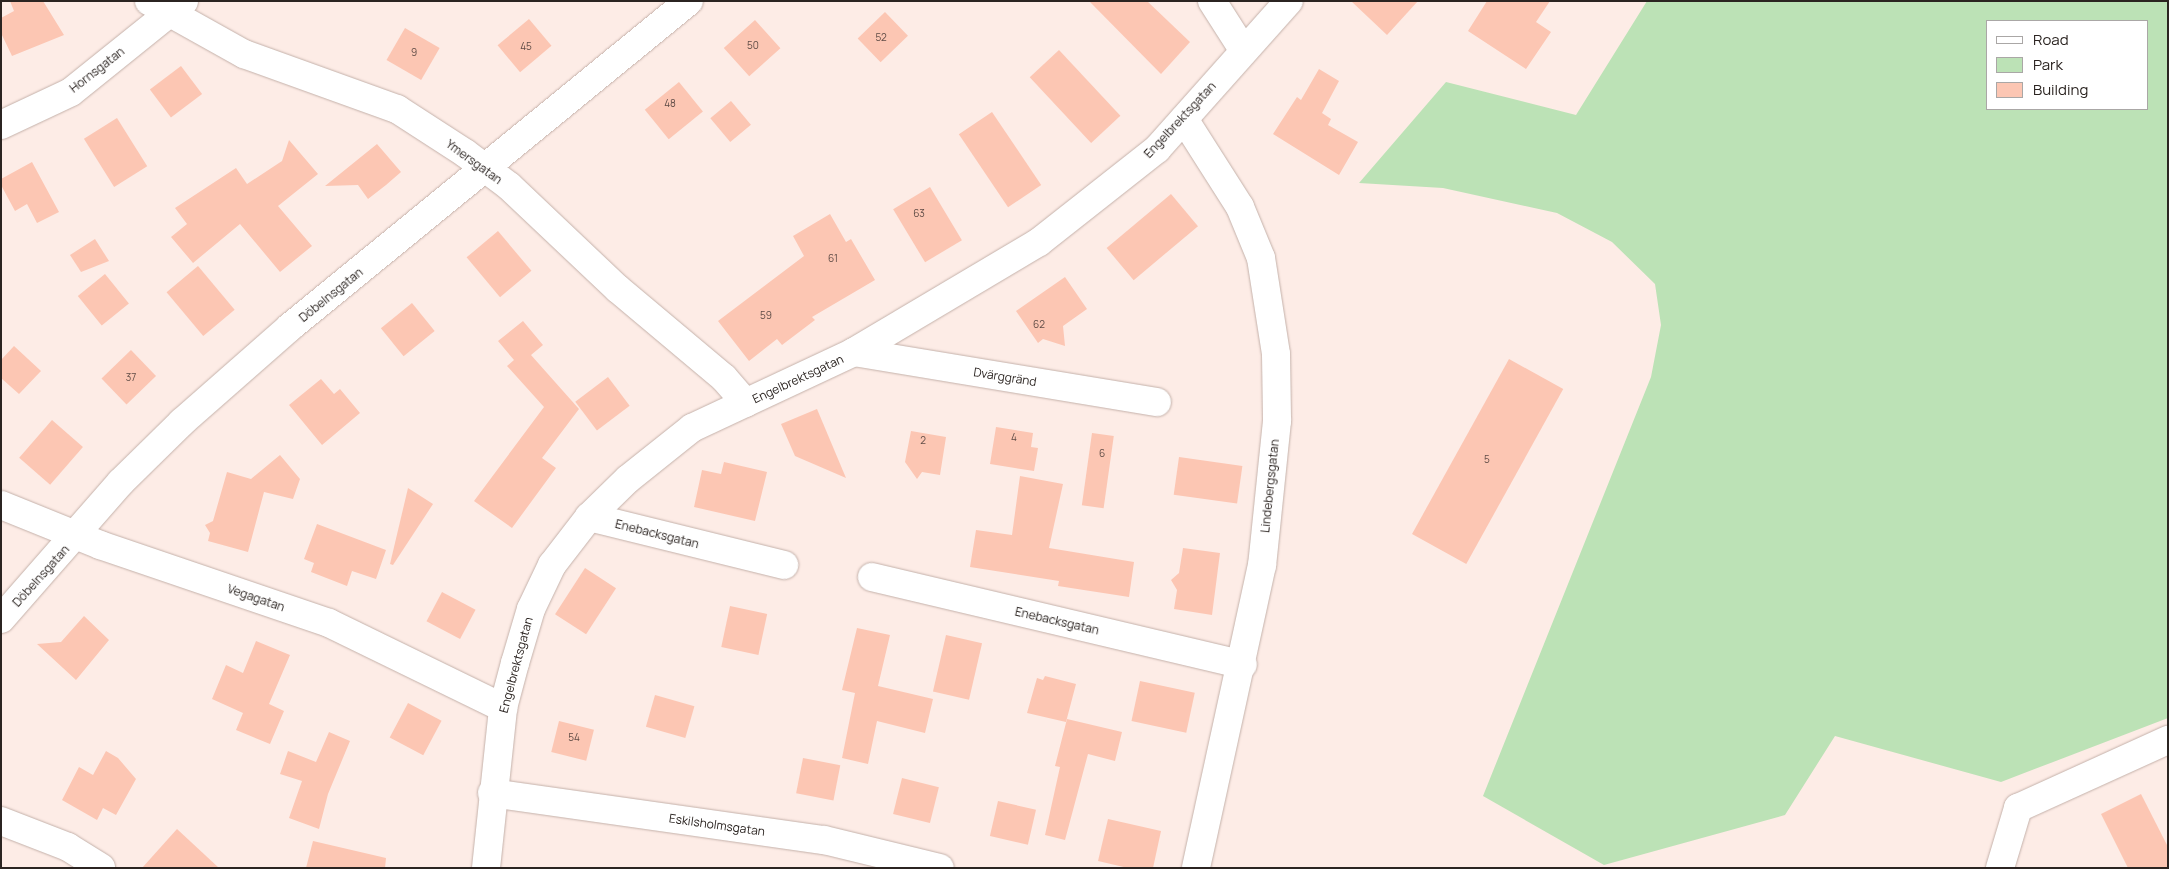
<!DOCTYPE html>
<meta charset="utf-8">
<style>
body{margin:0}
#map{position:relative;width:2169px;height:869px;overflow:hidden;background:#fdece6;font-family:Manrope,sans-serif}
div>[style]{position:absolute}
.green>*{inset:0;background:#bce2b6}
.building>*{inset:0;background:#fcc6b3;transform-origin:0 0}
.roads{filter:drop-shadow(0 0 1px #c4b1aa) drop-shadow(0 0 1px #c4b1aa)}
.minor>*{height:28px;margin:-14px;padding:0 14px;transform-origin:14px;border-radius:14px;background:#fff}
span{translate:-50% -50%;white-space:nowrap;text-align:center;line-height:1.15;-webkit-text-stroke:4.5px #fff;paint-order:stroke}
.number-label{font-size:10px;color:#5f4c46}
.number-label span{-webkit-text-stroke-width:0}
.street-label{font-size:12px;color:#2b2421}
.frame{position:absolute;inset:0;border:2px solid #2b2421;pointer-events:none}
.legend{position:absolute;left:1986px;top:20px;width:162px;height:90px;box-sizing:border-box;background:#fff;border:1px solid #aaa7a6;margin:0;padding:6px 9px;list-style:none;font-size:15px;color:#2b2421}
.legend li{display:flex;align-items:center;gap:10px;height:25px}
.legend b{width:25px;border:1px solid #aaa7a6}
</style>
<div id="map">
<div class="green">
<i style="clip-path:polygon(evenodd,1647px 1px,2168px 1px,2168px 718px,2001px 782px,1835px 736px,1785px 815px,1604px 865px,1483px 796px,1651px 377px,1661px 325px,1655px 284px,1612px 242px,1557px 213px,1443px 188px,1359px 183px,1446px 82px,1576px 115px,1647px 1px,1988px 21px,2148px 21px,2148px 109px,1988px 109px,1988px 21px)"></i>
</div>
<div class="building">
<i style="clip-path:polygon(10px 1px,43px 1px,64px 35px,12px 56px,1px 33px,1px 18px,14px 11px)"></i>
<i style="clip-path:polygon(1089px 1px,1147px 1px,1190px 42px,1161px 74px)"></i>
<i style="clip-path:polygon(1351px 1px,1418px 1px,1387px 35px)"></i>
<i style="clip-path:polygon(1487px 1px,1550px 1px,1536px 22px,1551px 32px,1526px 69px,1468px 31px)"></i>
<i style="left:885px;top:12px;width:33px;height:38px;rotate:46deg"></i>
<i style="left:529px;top:19px;width:35px;height:41px;rotate:50deg"></i>
<i style="left:755px;top:20px;width:38px;height:42px;rotate:48deg"></i>
<i style="left:405px;top:28px;width:40px;height:37px;rotate:30deg"></i>
<i style="left:1059px;top:50px;width:90px;height:40px;rotate:47deg"></i>
<i style="left:181px;top:66px;width:35px;height:39px;rotate:53deg"></i>
<i style="clip-path:polygon(1319px 69px,1339px 81px,1322px 113px,1331px 119px,1328px 125px,1358px 142px,1339px 175px,1273px 134px,1297px 97px,1301px 100px)"></i>
<i style="left:679px;top:82px;width:38px;height:44px;rotate:51deg"></i>
<i style="left:731px;top:101px;width:31px;height:27px;rotate:50deg"></i>
<i style="left:992px;top:112px;width:88px;height:40px;rotate:56deg"></i>
<i style="left:117px;top:118px;width:57px;height:39px;rotate:58deg"></i>
<i style="clip-path:polygon(289px 140px,318px 174px,278px 206px,312px 246px,280px 272px,240px 224px,193px 263px,171px 237px,187px 224px,175px 208px,236px 168px,247px 184px,282px 161px)"></i>
<i style="clip-path:polygon(377px 144px,401px 172px,386px 185px,368px 199px,358px 185px,325px 186px)"></i>
<i style="clip-path:polygon(32px 162px,59px 212px,37px 223px,27px 204px,15px 211px,1px 185px,1px 179px)"></i>
<i style="left:930px;top:187px;width:62px;height:43px;rotate:59deg"></i>
<i style="left:1171px;top:194px;width:42px;height:84px;rotate:50deg"></i>
<i style="clip-path:polygon(830px 214px,846px 242px,851px 239px,875px 280px,812px 317px,815px 320px,782px 345px,777px 339px,749px 361px,718px 321px,804px 256px,793px 236px)"></i>
<i style="left:498px;top:231px;width:52px;height:41px;rotate:50deg"></i>
<i style="clip-path:polygon(95px 239px,109px 261px,81px 272px,70px 255px)"></i>
<i style="left:198px;top:266px;width:57px;height:41px;rotate:50deg"></i>
<i style="left:105px;top:274px;width:38px;height:35px;rotate:51deg"></i>
<i style="clip-path:polygon(1065px 277px,1087px 309px,1063px 326px,1065px 346px,1043px 339px,1038px 343px,1016px 311px)"></i>
<i style="left:412px;top:303px;width:36px;height:40px;rotate:51deg"></i>
<i style="clip-path:polygon(523px 321px,543px 345px,531px 355px,579px 409px,542px 458px,556px 468px,512px 528px,474px 501px,544px 407px,507px 366px,514px 360px,498px 341px)"></i>
<i style="clip-path:polygon(14px 346px,41px 371px,19px 394px,1px 378px,1px 360px)"></i>
<i style="left:131px;top:350px;width:36px;height:41px;rotate:46deg"></i>
<i style="left:1509px;top:359px;width:62px;height:200px;rotate:29deg"></i>
<i style="left:608px;top:377px;width:36px;height:41px;rotate:53deg"></i>
<i style="clip-path:polygon(321px 379px,334px 394px,340px 389px,360px 413px,322px 445px,289px 405px)"></i>
<i style="clip-path:polygon(817px 409px,846px 478px,795px 456px,781px 424px)"></i>
<i style="left:52px;top:420px;width:41px;height:50px;rotate:41deg"></i>
<i style="clip-path:polygon(996px 427px,1033px 433px,1031px 447px,1038px 448px,1034px 471px,990px 464px)"></i>
<i style="clip-path:polygon(911px 431px,946px 437px,940px 475px,922px 472px,917px 479px,905px 462px)"></i>
<i style="left:1092px;top:433px;width:22px;height:73px;rotate:8deg"></i>
<i style="clip-path:polygon(280px 455px,300px 479px,293px 499px,264px 492px,248px 552px,208px 541px,210px 533px,205px 525px,213px 521px,227px 472px,251px 479px)"></i>
<i style="left:1179px;top:457px;width:64px;height:38px;rotate:8deg"></i>
<i style="clip-path:polygon(724px 462px,767px 472px,755px 521px,694px 507px,702px 470px,721px 474px)"></i>
<i style="clip-path:polygon(1020px 476px,1063px 484px,1049px 548px,1134px 562px,1129px 597px,1058px 586px,1059px 581px,970px 567px,976px 530px,1012px 535px)"></i>
<i style="clip-path:polygon(408px 488px,433px 504px,393px 565px,390px 564px)"></i>
<i style="clip-path:polygon(317px 524px,386px 550px,376px 579px,352px 571px,347px 586px,311px 572px,314px 563px,304px 559px)"></i>
<i style="clip-path:polygon(1183px 548px,1220px 553px,1212px 615px,1174px 609px,1177px 590px,1171px 580px,1179px 573px)"></i>
<i style="left:585px;top:568px;width:37px;height:55px;rotate:33deg"></i>
<i style="left:442px;top:592px;width:38px;height:33px;rotate:28deg"></i>
<i style="left:730px;top:606px;width:38px;height:42px;rotate:12deg"></i>
<i style="clip-path:polygon(84px 616px,109px 640px,76px 680px,37px 644px,61px 642px)"></i>
<i style="clip-path:polygon(857px 628px,890px 635px,878px 686px,933px 699px,925px 733px,877px 721px,868px 764px,842px 758px,855px 693px,842px 690px)"></i>
<i style="left:946px;top:635px;width:37px;height:58px;rotate:13deg"></i>
<i style="clip-path:polygon(256px 641px,290px 655px,269px 704px,284px 711px,270px 744px,236px 730px,243px 713px,212px 699px,226px 665px,243px 673px)"></i>
<i style="clip-path:polygon(1045px 676px,1076px 684px,1066px 722px,1027px 713px,1037px 678px,1043px 680px)"></i>
<i style="left:1140px;top:681px;width:56px;height:41px;rotate:12deg"></i>
<i style="left:655px;top:695px;width:41px;height:33px;rotate:16deg"></i>
<i style="left:408px;top:703px;width:38px;height:39px;rotate:28deg"></i>
<i style="clip-path:polygon(1067px 719px,1122px 732px,1115px 761px,1088px 754px,1065px 840px,1045px 835px,1060px 767px,1055px 766px)"></i>
<i style="left:559px;top:721px;width:36px;height:32px;rotate:14deg"></i>
<i style="clip-path:polygon(329px 732px,350px 741px,328px 794px,319px 829px,289px 818px,302px 781px,280px 774px,288px 751px,316px 762px)"></i>
<i style="clip-path:polygon(106px 751px,118px 758px,136px 779px,116px 815px,103px 808px,97px 820px,62px 800px,79px 767px,93px 775px)"></i>
<i style="left:803px;top:758px;width:38px;height:36px;rotate:11deg"></i>
<i style="left:902px;top:778px;width:38px;height:37px;rotate:14deg"></i>
<i style="clip-path:polygon(2141px 794px,2168px 847px,2168px 868px,2128px 868px,2101px 814px)"></i>
<i style="left:998px;top:801px;width:39px;height:36px;rotate:13deg"></i>
<i style="clip-path:polygon(1108px 819px,1161px 831px,1153px 868px,1128px 868px,1098px 861px)"></i>
<i style="clip-path:polygon(177px 829px,219px 868px,142px 868px)"></i>
<i style="clip-path:polygon(313px 841px,386px 858px,385px 868px,306px 868px)"></i>
</div>
<div class="roads">
<div class="minor">
<i style="left:149px;top:1px;width:109px;rotate:29.2deg"></i>
<i style="left:244px;top:54px;width:163px;rotate:19.8deg"></i>
<i style="left:397px;top:109px;width:81px;rotate:32.9deg"></i>
<i style="left:465px;top:153px;width:55px;rotate:36.9deg"></i>
<i style="left:509px;top:186px;width:150px;rotate:43.4deg"></i>
<i style="left:618px;top:289px;width:138px;rotate:40deg"></i>
<i style="left:724px;top:378px;width:33px;rotate:49deg"></i>
<i style="left:1212px;top:1px;width:59px;rotate:57.4deg"></i>
<i style="left:1184px;top:119px;width:104px;rotate:57.5deg"></i>
<i style="left:1240px;top:207px;width:55px;rotate:67.6deg"></i>
<i style="left:1261px;top:258px;width:97px;rotate:81.1deg"></i>
<i style="left:1276px;top:354px;width:67px;rotate:89.1deg"></i>
<i style="left:1277px;top:421px;width:145px;rotate:95.9deg"></i>
<i style="left:1262px;top:565px;width:310px;rotate:102.3deg"></i>
<i style="left:1px;top:125px;width:77px;rotate:-25.2deg"></i>
<i style="left:71px;top:92px;width:145px;rotate:-38.8deg"></i>
<i style="left:854px;top:352px;width:307px;rotate:9.4deg"></i>
<i style="left:1px;top:505px;width:107px;rotate:22deg"></i>
<i style="left:100px;top:545px;width:242px;rotate:18.8deg"></i>
<i style="left:329px;top:623px;width:194px;rotate:26deg"></i>
<i style="left:589px;top:517px;width:201px;rotate:13.8deg"></i>
<i style="left:872px;top:577px;width:381px;rotate:13.3deg"></i>
<i style="left:1px;top:619px;width:182px;rotate:-48.8deg"></i>
<i style="left:121px;top:482px;width:86px;rotate:-44.5deg"></i>
<i style="left:182px;top:422px;width:144px;rotate:-41.3deg"></i>
<i style="left:290px;top:327px;width:515px;rotate:-39.25deg"></i>
<i style="left:492px;top:793px;width:335px;rotate:8.1deg"></i>
<i style="left:824px;top:840px;width:119px;rotate:13.6deg"></i>
<i style="left:1px;top:821px;width:72px;rotate:21.2deg"></i>
<i style="left:68px;top:847px;width:39px;rotate:32deg"></i>
<i style="left:486px;top:868px;width:161px;rotate:-83.9deg"></i>
<i style="left:503px;top:708px;width:47px;rotate:-75.1deg"></i>
<i style="left:515px;top:663px;width:56px;rotate:-73.5deg"></i>
<i style="left:531px;top:609px;width:49px;rotate:-64.5deg"></i>
<i style="left:552px;top:565px;width:61px;rotate:-52.4deg"></i>
<i style="left:589px;top:517px;width:54px;rotate:-44.3deg"></i>
<i style="left:628px;top:479px;width:82px;rotate:-38.6deg"></i>
<i style="left:692px;top:428px;width:179px;rotate:-25.1deg"></i>
<i style="left:854px;top:352px;width:215px;rotate:-30.7deg"></i>
<i style="left:1039px;top:242px;width:150px;rotate:-38.2deg"></i>
<i style="left:1157px;top:149px;width:198px;rotate:-48.3deg"></i>
<i style="left:2000px;top:868px;width:63px;rotate:-73.3deg"></i>
<i style="left:2018px;top:808px;width:165px;rotate:-24.4deg"></i>
</div>
</div>
<div class="number-label">
<span style="left:881px;top:38px">52</span>
<span style="left:753px;top:46px">50</span>
<span style="left:526px;top:47px">45</span>
<span style="left:414px;top:53px">9</span>
<span style="left:670px;top:104px">48</span>
<span style="left:919px;top:214px">63</span>
<span style="left:833px;top:259px">61</span>
<span style="left:766px;top:316px">59</span>
<span style="left:1039px;top:325px">62</span>
<span style="left:131px;top:378px">37</span>
<span style="left:1014px;top:438px">4</span>
<span style="left:923px;top:441px">2</span>
<span style="left:1102px;top:454px">6</span>
<span style="left:1487px;top:460px">5</span>
<span style="left:574px;top:738px">54</span>
</div>
<div class="street-label">
<span style="left:97px;top:70px;rotate:-38deg">Hornsgatan</span>
<span style="left:1180px;top:120px;rotate:-47deg">Engelbrektsgatan</span>
<span style="left:474px;top:162px;rotate:36deg">Ymersgatan</span>
<span style="left:331px;top:295px;rotate:-39deg">Döbelnsgatan</span>
<span style="left:1005px;top:377px;rotate:9deg">Dvärggränd</span>
<span style="left:798px;top:379px;rotate:-25deg">Engelbrektsgatan</span>
<span style="left:1270px;top:486px;rotate:-84deg">Lindebergsgatan</span>
<span style="left:657px;top:534px;rotate:14deg">Enebacksgatan</span>
<span style="left:41px;top:576px;rotate:-48deg">Döbelnsgatan</span>
<span style="left:256px;top:598px;rotate:19deg">Vegagatan</span>
<span style="left:1057px;top:621px;rotate:13deg">Enebacksgatan</span>
<span style="left:516px;top:665px;rotate:-75deg">Engelbrektsgatan</span>
<span style="left:717px;top:825px;rotate:8deg">Eskilsholmsgatan</span>
</div>
<div class="frame"></div>
<ul class="legend">
<li><b style="height:6px;background:#fff"></b>Road</li>
<li><b style="height:14px;background:#bce2b6"></b>Park</li>
<li><b style="height:14px;background:#fcc6b3"></b>Building</li>
</ul>
</div>
